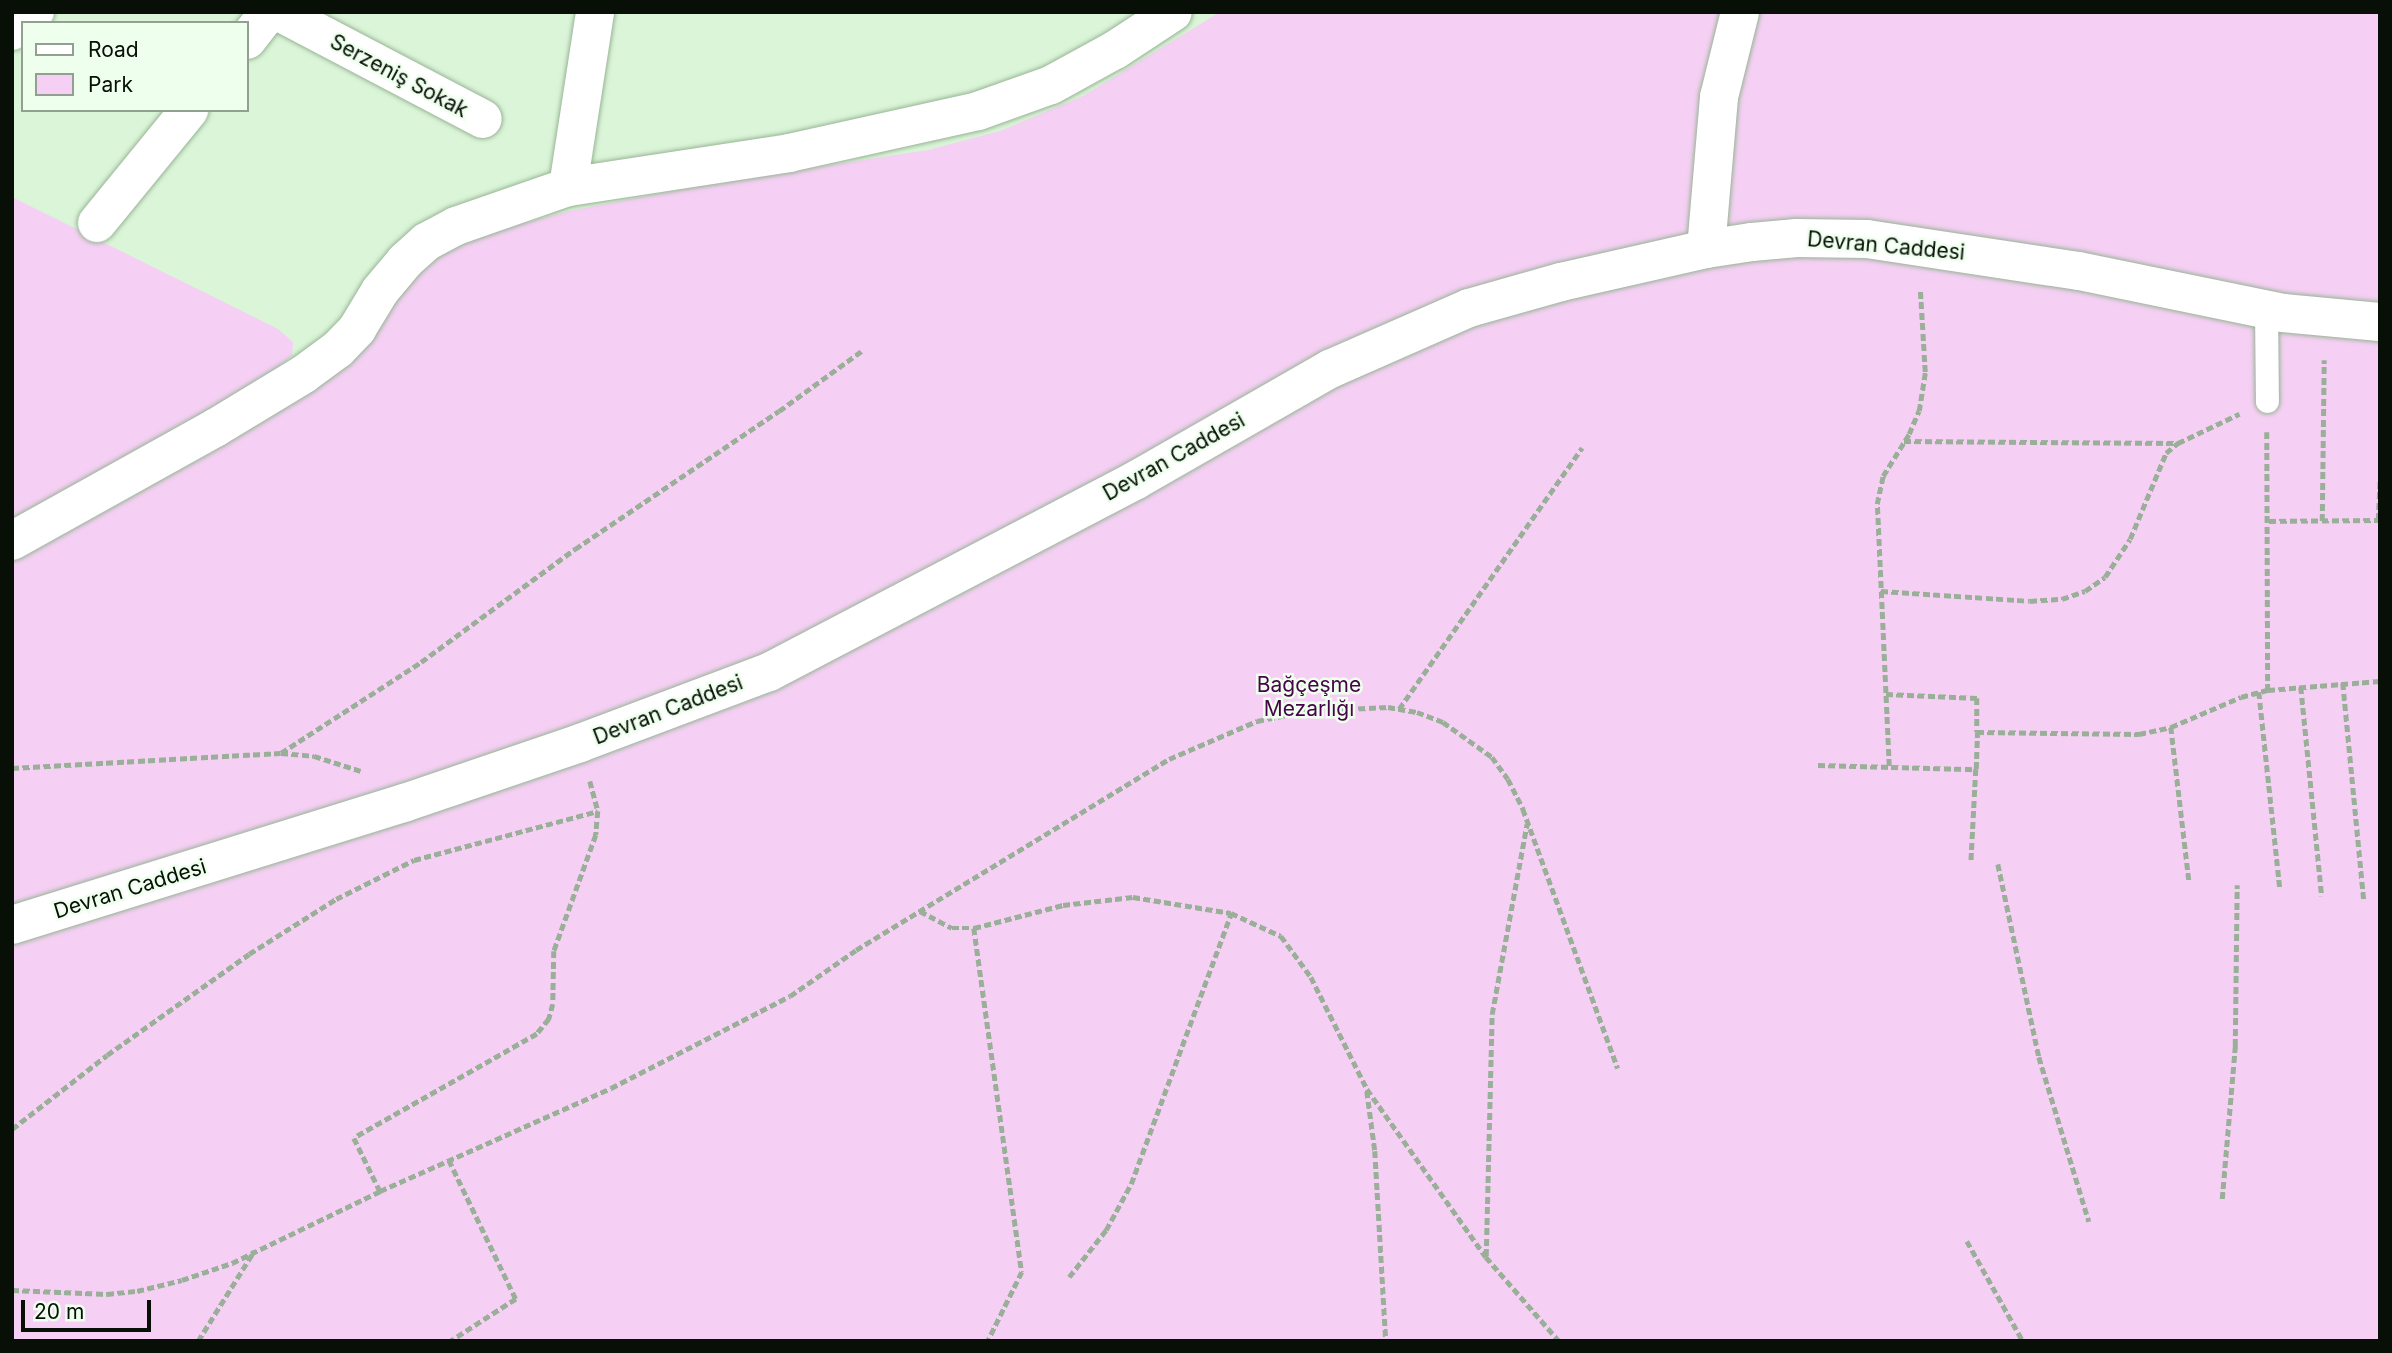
<!DOCTYPE html>
<meta charset="utf-8">
<style>
body{margin:0}
#map{position:relative;width:2392px;height:1353px;overflow:hidden;background:#daf5d7;font-family:Inter,sans-serif}
div>[style]{position:absolute}
.green>*{inset:0;background:#f5d0f4}
.path>*{height:4.5px;margin-top:-2.25px;transform-origin:0;background:repeating-linear-gradient(90deg,#9aaf98 0 7px,transparent 0 10.5px)}
.roads{filter:drop-shadow(0 0 2px #99b497) drop-shadow(0 0 2px #99b497)}
.service>*{height:23px;margin:-11.5px;padding:0 11.5px;transform-origin:11.5px;border-radius:11.5px;background:#fff}
.minor>*{height:38px;margin:-19px;padding:0 19px;transform-origin:19px;border-radius:19px;background:#fff}
.secondary>*{height:38px;margin:-19px;padding:0 19px;transform-origin:19px;border-radius:19px;background:#fff}
span{translate:-50% -50%;white-space:nowrap;text-align:center;line-height:1.15;-webkit-text-stroke:5px #eeffed;paint-order:stroke}
.street-label{font-size:21px;color:#070f06}
.park-label{font-size:21px;color:#48034a}
.frame{position:absolute;inset:0;border:14px solid #070f06;pointer-events:none}
.legend{position:absolute;left:21px;top:21px;width:228px;height:91px;box-sizing:border-box;background:#eeffed;border:2px solid #929f91;margin:0;padding:9px 12px;list-style:none;font-size:21px;color:#070f06}
.legend li{display:flex;align-items:center;gap:14px;height:35px}
.legend b{width:35px;border:2px solid #929f91}
.scale{position:absolute;left:21px;top:1300px;width:130px;height:32px;box-sizing:border-box;border:4px solid #070f06;border-top:0;padding-left:9px;font-size:21px;line-height:24px;white-space:nowrap;color:#070f06;-webkit-text-stroke:5px #eeffed;paint-order:stroke}
</style>
<div id="map">
<div class="green">
<i style="clip-path:polygon(1220px 12px,2380px 12px,2380px 1341px,12px 1341px,12px 559px,402px 284px,443px 252px,506px 228px,569px 211px,719px 182px,928px 150px,1000px 131px,1083px 96px)"></i>
<i style="clip-path:polygon(12px 197px,278px 329px,293px 342px,292px 355px,271px 375px,12px 520px)"></i>
</div>
<div class="path">
<i style="left:2267px;top:432px;width:258px;rotate:89.8deg"></i>
<i style="left:1904px;top:441px;width:274px;rotate:0.4deg"></i>
<i style="left:2378px;top:520px;width:43px;rotate:-87.3deg"></i>
<i style="left:2269px;top:521px;width:111px;rotate:-0.5deg"></i>
<i style="left:2322px;top:521px;width:161px;rotate:-89.3deg"></i>
<i style="left:1881px;top:591px;width:149px;rotate:3.8deg"></i>
<i style="left:2030px;top:601px;width:32px;rotate:-4deg"></i>
<i style="left:2062px;top:599px;width:24px;rotate:-19deg"></i>
<i style="left:2085px;top:591px;width:24px;rotate:-35deg"></i>
<i style="left:2105px;top:577px;width:45px;rotate:-56.7deg"></i>
<i style="left:2130px;top:539px;width:93px;rotate:-67.3deg"></i>
<i style="left:2166px;top:453px;width:16px;rotate:-40deg"></i>
<i style="left:2178px;top:443px;width:68px;rotate:-25.4deg"></i>
<i style="left:2343px;top:683px;width:218px;rotate:84.5deg"></i>
<i style="left:2301px;top:687px;width:210px;rotate:84.3deg"></i>
<i style="left:2259px;top:692px;width:198px;rotate:83.9deg"></i>
<i style="left:1886px;top:694px;width:91px;rotate:2.5deg"></i>
<i style="left:1977px;top:698px;width:34px;rotate:90deg"></i>
<i style="left:1399px;top:709px;width:319px;rotate:-55deg"></i>
<i style="left:2171px;top:727px;width:154px;rotate:83.3deg"></i>
<i style="left:281px;top:753px;width:167px;rotate:-33deg"></i>
<i style="left:421px;top:662px;width:191px;rotate:-36.3deg"></i>
<i style="left:575px;top:549px;width:246px;rotate:-34.1deg"></i>
<i style="left:779px;top:411px;width:104px;rotate:-36deg"></i>
<i style="left:1818px;top:765px;width:158px;rotate:1.5deg"></i>
<i style="left:1976px;top:769px;width:94px;rotate:93deg"></i>
<i style="left:1889px;top:766px;width:262px;rotate:-92.6deg"></i>
<i style="left:1877px;top:504px;width:29px;rotate:-78deg"></i>
<i style="left:1883px;top:476px;width:49px;rotate:-58.2deg"></i>
<i style="left:1909px;top:434px;width:25px;rotate:-67deg"></i>
<i style="left:1919px;top:411px;width:39px;rotate:-81deg"></i>
<i style="left:1925px;top:372px;width:84px;rotate:-93.4deg"></i>
<i style="left:12px;top:768px;width:269px;rotate:-3.2deg"></i>
<i style="left:281px;top:753px;width:33px;rotate:5deg"></i>
<i style="left:314px;top:756px;width:49px;rotate:17.7deg"></i>
<i style="left:1976px;top:769px;width:37px;rotate:-88deg"></i>
<i style="left:1977px;top:732px;width:162px;rotate:0.7deg"></i>
<i style="left:2139px;top:734px;width:33px;rotate:-12deg"></i>
<i style="left:2171px;top:727px;width:76px;rotate:-23.2deg"></i>
<i style="left:2241px;top:697px;width:28px;rotate:-15deg"></i>
<i style="left:2268px;top:690px;width:112px;rotate:-4.6deg"></i>
<i style="left:590px;top:781px;width:31px;rotate:75deg"></i>
<i style="left:598px;top:811px;width:24px;rotate:95deg"></i>
<i style="left:596px;top:835px;width:123px;rotate:109.9deg"></i>
<i style="left:554px;top:951px;width:53px;rotate:91.1deg"></i>
<i style="left:553px;top:1004px;width:16px;rotate:105deg"></i>
<i style="left:549px;top:1019px;width:19px;rotate:129deg"></i>
<i style="left:537px;top:1034px;width:210px;rotate:150.4deg"></i>
<i style="left:354px;top:1138px;width:59px;rotate:63.9deg"></i>
<i style="left:380px;top:1191px;width:253px;rotate:-24deg"></i>
<i style="left:611px;top:1088px;width:201px;rotate:-27.2deg"></i>
<i style="left:790px;top:996px;width:80px;rotate:-34.9deg"></i>
<i style="left:856px;top:950px;width:367px;rotate:-31.4deg"></i>
<i style="left:1169px;top:759px;width:96px;rotate:-23.4deg"></i>
<i style="left:1257px;top:721px;width:50px;rotate:-11.5deg"></i>
<i style="left:1306px;top:711px;width:82px;rotate:-2.8deg"></i>
<i style="left:1388px;top:707px;width:29px;rotate:10deg"></i>
<i style="left:1417px;top:712px;width:28px;rotate:21deg"></i>
<i style="left:1443px;top:722px;width:60px;rotate:35.5deg"></i>
<i style="left:1492px;top:757px;width:27px;rotate:54deg"></i>
<i style="left:1508px;top:779px;width:34px;rotate:63deg"></i>
<i style="left:1523px;top:809px;width:276px;rotate:69.9deg"></i>
<i style="left:1998px;top:864px;width:197px;rotate:78deg"></i>
<i style="left:2039px;top:1057px;width:172px;rotate:73.1deg"></i>
<i style="left:920px;top:911px;width:36px;rotate:28deg"></i>
<i style="left:952px;top:928px;width:22px"></i>
<i style="left:974px;top:928px;width:92px;rotate:-14.5deg"></i>
<i style="left:1063px;top:905px;width:70px;rotate:-6.5deg"></i>
<i style="left:1133px;top:897px;width:99px;rotate:9.3deg"></i>
<i style="left:1231px;top:913px;width:55px;rotate:24.7deg"></i>
<i style="left:1281px;top:936px;width:51px;rotate:53.8deg"></i>
<i style="left:1311px;top:977px;width:125px;rotate:63.4deg"></i>
<i style="left:1367px;top:1089px;width:206px;rotate:54.7deg"></i>
<i style="left:1486px;top:1257px;width:111px;rotate:49deg"></i>
<i style="left:974px;top:928px;width:347px;rotate:82.1deg"></i>
<i style="left:1022px;top:1272px;width:77px;rotate:116.2deg"></i>
<i style="left:1367px;top:1091px;width:61px;rotate:82.4deg"></i>
<i style="left:1375px;top:1151px;width:190px;rotate:86.7deg"></i>
<i style="left:12px;top:1129px;width:120px;rotate:-37.9deg"></i>
<i style="left:107px;top:1055px;width:174px;rotate:-35.4deg"></i>
<i style="left:249px;top:954px;width:103px;rotate:-32.3deg"></i>
<i style="left:336px;top:899px;width:87px;rotate:-26.6deg"></i>
<i style="left:414px;top:860px;width:190px;rotate:-14.9deg"></i>
<i style="left:449px;top:1160px;width:154px;rotate:64.3deg"></i>
<i style="left:516px;top:1299px;width:77px;rotate:147.1deg"></i>
<i style="left:2222px;top:1199px;width:154px;rotate:-85.1deg"></i>
<i style="left:2235px;top:1046px;width:161px;rotate:-89.3deg"></i>
<i style="left:1967px;top:1241px;width:115px;rotate:60.8deg"></i>
<i style="left:1486px;top:1256px;width:242px;rotate:-88.6deg"></i>
<i style="left:1492px;top:1014px;width:193px;rotate:-79.6deg"></i>
<i style="left:1069px;top:1277px;width:60px;rotate:-51.8deg"></i>
<i style="left:1106px;top:1230px;width:52px;rotate:-61.5deg"></i>
<i style="left:1131px;top:1184px;width:289px;rotate:-69.7deg"></i>
<i style="left:12px;top:1290px;width:95px;rotate:2.4deg"></i>
<i style="left:107px;top:1294px;width:30px;rotate:-6deg"></i>
<i style="left:137px;top:1291px;width:46px;rotate:-13.7deg"></i>
<i style="left:182px;top:1280px;width:53px;rotate:-18.8deg"></i>
<i style="left:232px;top:1263px;width:165px;rotate:-25.9deg"></i>
<i style="left:198px;top:1341px;width:106px;rotate:-58.1deg"></i>
</div>
<div class="roads">
<div class="service">
<i style="left:2266px;top:310px;width:91px;rotate:89.4deg"></i>
</div>
<div class="minor">
<i style="left:279px;top:12px;width:230px;rotate:27.7deg"></i>
<i style="left:12px;top:31px;width:30px;rotate:-40deg"></i>
<i style="left:247px;top:40px;width:36px;rotate:-52deg"></i>
<i style="left:568px;top:187px;width:177px;rotate:-81.2deg"></i>
<i style="left:97px;top:223px;width:146px;rotate:-50.8deg"></i>
<i style="left:12px;top:541px;width:232px;rotate:-29.1deg"></i>
<i style="left:215px;top:428px;width:104px;rotate:-31.2deg"></i>
<i style="left:304px;top:374px;width:42px;rotate:-36.3deg"></i>
<i style="left:338px;top:349px;width:28px;rotate:-46deg"></i>
<i style="left:357px;top:329px;width:44px;rotate:-58.8deg"></i>
<i style="left:380px;top:291px;width:39px;rotate:-50deg"></i>
<i style="left:405px;top:261px;width:28px;rotate:-42deg"></i>
<i style="left:426px;top:242px;width:34px;rotate:-28deg"></i>
<i style="left:456px;top:226px;width:119px;rotate:-19.2deg"></i>
<i style="left:568px;top:187px;width:224px;rotate:-8.7deg"></i>
<i style="left:789px;top:153px;width:194px;rotate:-12.5deg"></i>
<i style="left:978px;top:111px;width:77px;rotate:-19.6deg"></i>
<i style="left:1051px;top:85px;width:73px;rotate:-28.7deg"></i>
<i style="left:1115px;top:50px;width:69px;rotate:-33.2deg"></i>
</div>
<div class="secondary">
<i style="left:1706px;top:249px;width:153px;rotate:-85.1deg"></i>
<i style="left:1719px;top:97px;width:88px;rotate:-76.1deg"></i>
<i style="left:12px;top:925px;width:411px;rotate:-17.3deg"></i>
<i style="left:404px;top:803px;width:186px;rotate:-18.8deg"></i>
<i style="left:580px;top:743px;width:202px;rotate:-20.6deg"></i>
<i style="left:769px;top:672px;width:414px;rotate:-27.6deg"></i>
<i style="left:1136px;top:480px;width:224px;rotate:-29.8deg"></i>
<i style="left:1330px;top:369px;width:152px;rotate:-23.7deg"></i>
<i style="left:1469px;top:308px;width:96px;rotate:-15.8deg"></i>
<i style="left:1561px;top:282px;width:149px;rotate:-12.8deg"></i>
<i style="left:1706px;top:249px;width:47px;rotate:-8.7deg"></i>
<i style="left:1752px;top:242px;width:45px;rotate:-5.1deg"></i>
<i style="left:1797px;top:238px;width:70px;rotate:0.8deg"></i>
<i style="left:1867px;top:239px;width:214px;rotate:8.6deg"></i>
<i style="left:2079px;top:271px;width:208px;rotate:11.6deg"></i>
<i style="left:2283px;top:313px;width:97px;rotate:5.3deg"></i>
</div>
</div>
<div class="street-label">
<span style="left:399px;top:76px;rotate:28deg">Serzeniş Sokak</span>
<span style="left:1886px;top:246px;rotate:5deg">Devran Caddesi</span>
<span style="left:1174px;top:457px;rotate:-29deg">Devran Caddesi</span>
<span style="left:668px;top:710px;rotate:-21deg">Devran Caddesi</span>
<span style="left:130px;top:889px;rotate:-17deg">Devran Caddesi</span>
</div>
<div class="park-label">
<span style="left:1309px;top:697px">Bağçeşme<br>Mezarlığı</span>
</div>
<div class="frame"></div>
<ul class="legend">
<li><b style="height:9px;background:#fff"></b>Road</li>
<li><b style="height:19px;background:#f5d0f4"></b>Park</li>
</ul>
<div class="scale">20 m</div>
</div>
